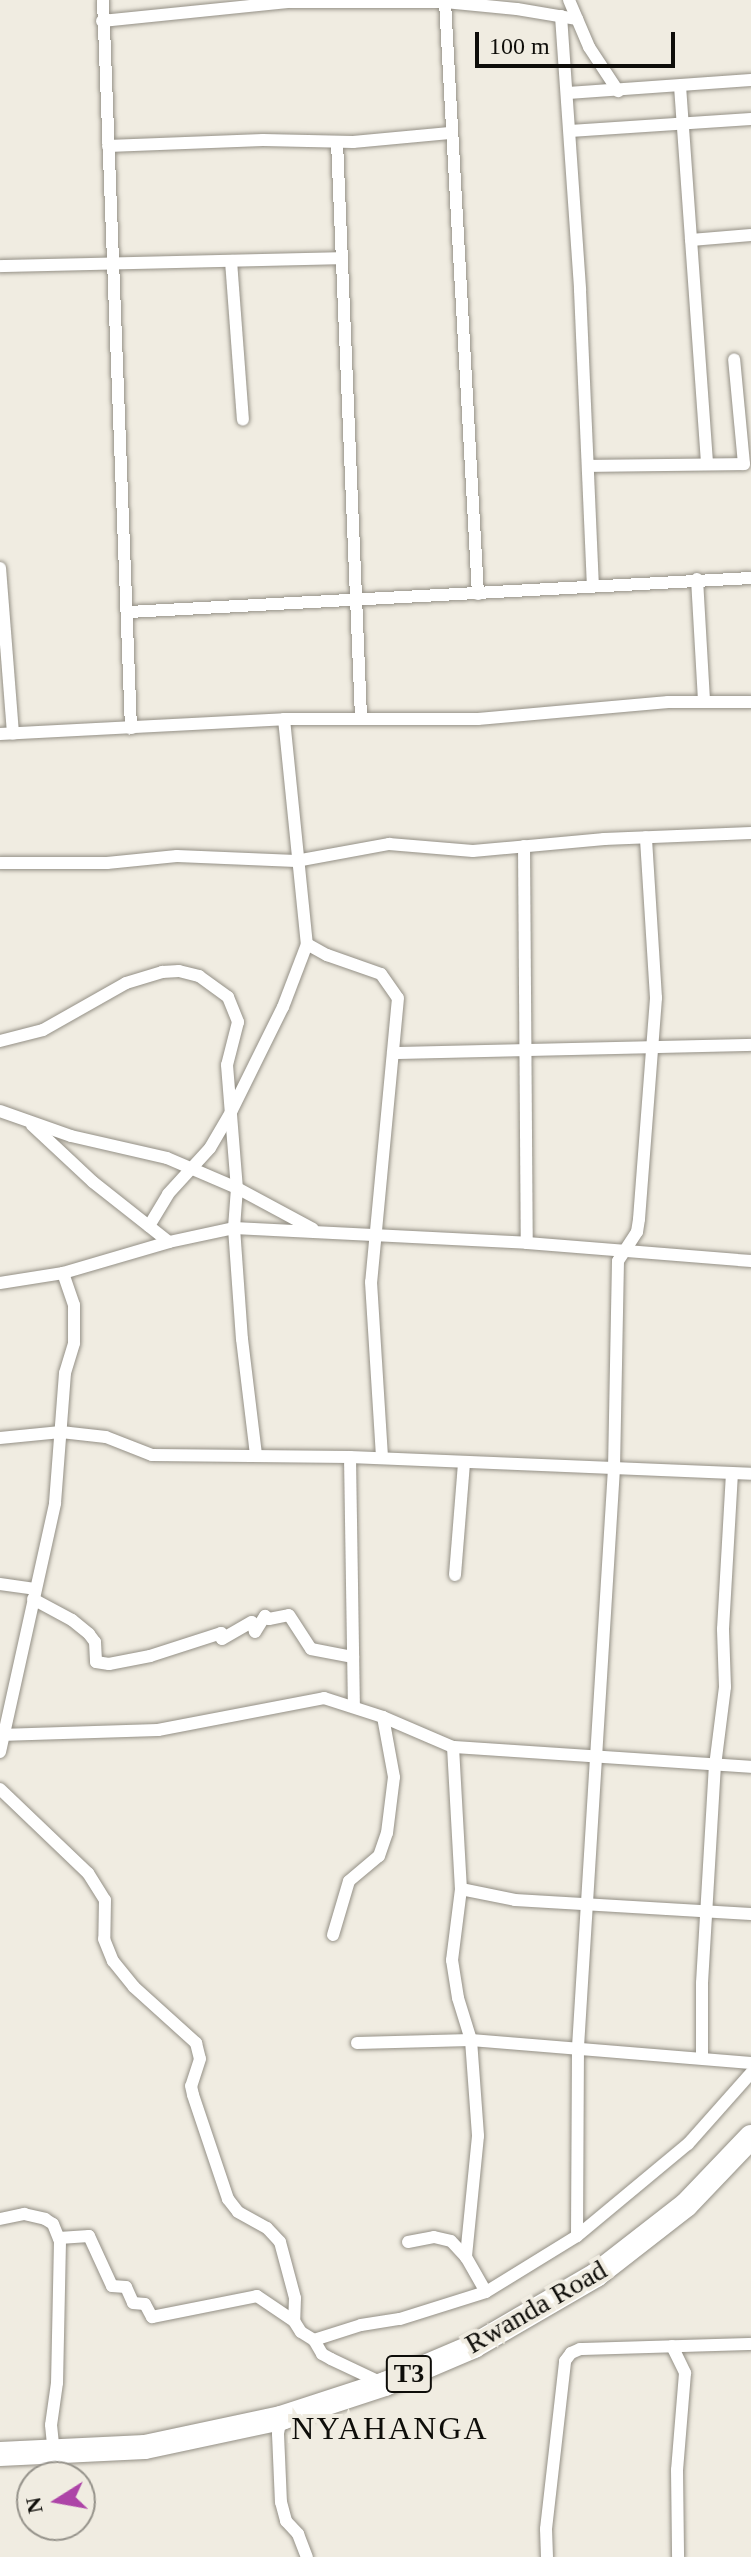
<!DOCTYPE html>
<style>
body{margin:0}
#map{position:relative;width:751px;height:2557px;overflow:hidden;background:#f0ece1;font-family:"Times New Roman",serif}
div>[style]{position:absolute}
.roads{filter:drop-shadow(0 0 2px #949086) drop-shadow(0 0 2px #949086)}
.street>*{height:12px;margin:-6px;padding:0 6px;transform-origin:6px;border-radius:6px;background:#fff}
.highway>*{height:24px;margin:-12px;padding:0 12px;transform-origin:12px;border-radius:12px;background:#fff}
span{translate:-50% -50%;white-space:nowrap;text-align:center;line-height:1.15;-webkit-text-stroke:8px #f0ece1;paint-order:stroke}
.shield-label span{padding:2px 6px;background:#f0ece1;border:2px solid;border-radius:6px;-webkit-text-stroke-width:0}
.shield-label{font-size:26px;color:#0e0d09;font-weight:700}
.street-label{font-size:28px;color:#0e0d09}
.quarter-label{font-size:32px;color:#0e0d09;letter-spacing:2px}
.north{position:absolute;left:16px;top:2461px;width:80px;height:80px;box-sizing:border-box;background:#f0ece1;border:2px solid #96938b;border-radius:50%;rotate:259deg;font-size:22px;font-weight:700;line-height:32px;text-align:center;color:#0e0d09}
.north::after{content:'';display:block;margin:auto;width:28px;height:36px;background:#ad44a7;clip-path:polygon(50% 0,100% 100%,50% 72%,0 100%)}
.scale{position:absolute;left:475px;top:32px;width:200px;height:36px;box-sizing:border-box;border:4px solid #0e0d09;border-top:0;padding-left:10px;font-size:24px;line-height:28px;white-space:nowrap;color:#0e0d09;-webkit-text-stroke:6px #f0ece1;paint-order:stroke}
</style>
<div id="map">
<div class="roads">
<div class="street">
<i style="left:103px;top:0;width:729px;rotate:87.8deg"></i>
<i style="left:569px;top:0;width:51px;rotate:66.9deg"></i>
<i style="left:589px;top:47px;width:53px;rotate:56.6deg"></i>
<i style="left:445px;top:2px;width:593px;rotate:86.81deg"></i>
<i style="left:561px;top:16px;width:275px;rotate:86deg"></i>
<i style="left:580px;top:290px;width:296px;rotate:87.5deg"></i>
<i style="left:102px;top:21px;width:189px;rotate:-5.8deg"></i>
<i style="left:290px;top:2px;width:155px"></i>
<i style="left:445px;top:2px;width:72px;rotate:5.6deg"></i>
<i style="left:517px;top:9px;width:61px;rotate:9.5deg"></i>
<i style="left:680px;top:86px;width:379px;rotate:85.9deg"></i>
<i style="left:568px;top:93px;width:183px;rotate:-4.1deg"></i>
<i style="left:570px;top:131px;width:181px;rotate:-3.8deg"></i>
<i style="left:337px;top:142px;width:576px;rotate:87.61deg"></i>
<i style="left:108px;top:146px;width:155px;rotate:-2.2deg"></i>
<i style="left:263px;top:140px;width:90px;rotate:1.3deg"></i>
<i style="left:353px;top:142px;width:97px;rotate:-5.3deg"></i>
<i style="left:691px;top:240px;width:60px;rotate:-4.8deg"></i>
<i style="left:231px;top:261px;width:159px;rotate:85.7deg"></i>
<i style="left:0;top:266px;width:342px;rotate:-1.3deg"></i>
<i style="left:588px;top:466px;width:156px;rotate:-0.7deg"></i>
<i style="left:744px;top:464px;width:105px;rotate:-95.4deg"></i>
<i style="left:0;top:568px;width:166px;rotate:85.5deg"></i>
<i style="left:697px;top:579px;width:122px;rotate:86.7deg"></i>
<i style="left:129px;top:612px;width:623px;rotate:-3.13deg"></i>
<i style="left:284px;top:719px;width:226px;rotate:84.2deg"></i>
<i style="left:307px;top:944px;width:23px;rotate:29deg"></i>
<i style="left:327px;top:955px;width:57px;rotate:19.4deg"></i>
<i style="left:381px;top:974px;width:29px;rotate:55deg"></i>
<i style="left:398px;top:998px;width:285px;rotate:95.4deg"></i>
<i style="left:371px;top:1282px;width:176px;rotate:86.4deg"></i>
<i style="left:0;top:734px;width:284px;rotate:-3deg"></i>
<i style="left:284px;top:719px;width:194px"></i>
<i style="left:478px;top:719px;width:191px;rotate:-5.1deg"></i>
<i style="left:668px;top:702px;width:83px"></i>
<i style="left:524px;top:846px;width:397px;rotate:89.6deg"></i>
<i style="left:0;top:863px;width:107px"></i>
<i style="left:107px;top:863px;width:70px;rotate:-5.7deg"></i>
<i style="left:177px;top:856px;width:119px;rotate:2.4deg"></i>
<i style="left:296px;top:861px;width:95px;rotate:-10.4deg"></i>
<i style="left:389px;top:844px;width:84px;rotate:4.8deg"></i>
<i style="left:473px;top:851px;width:132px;rotate:-5.2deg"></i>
<i style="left:604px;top:839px;width:147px;rotate:-2.3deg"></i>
<i style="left:0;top:1041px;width:44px;rotate:-14.3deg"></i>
<i style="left:43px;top:1030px;width:95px;rotate:-29.5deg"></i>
<i style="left:126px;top:983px;width:38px;rotate:-17deg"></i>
<i style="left:162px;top:972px;width:17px;rotate:-3deg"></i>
<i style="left:179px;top:971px;width:21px;rotate:14deg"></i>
<i style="left:199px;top:976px;width:36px;rotate:36deg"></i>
<i style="left:228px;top:997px;width:27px;rotate:68deg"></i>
<i style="left:238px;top:1022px;width:44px;rotate:104.3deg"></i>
<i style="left:227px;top:1065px;width:123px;rotate:85.4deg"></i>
<i style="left:237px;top:1188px;width:40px;rotate:94.3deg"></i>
<i style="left:234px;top:1228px;width:111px;rotate:85.9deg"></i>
<i style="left:242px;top:1339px;width:116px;rotate:83.1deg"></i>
<i style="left:393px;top:1053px;width:358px;rotate:-1.3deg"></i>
<i style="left:0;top:1111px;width:75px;rotate:19.4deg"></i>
<i style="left:71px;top:1136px;width:98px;rotate:12.9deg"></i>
<i style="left:167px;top:1158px;width:76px;rotate:23.2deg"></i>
<i style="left:237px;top:1188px;width:86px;rotate:28.3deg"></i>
<i style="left:32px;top:1125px;width:83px;rotate:43.1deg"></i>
<i style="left:93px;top:1182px;width:97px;rotate:38.3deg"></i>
<i style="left:149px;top:1226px;width:37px;rotate:-59deg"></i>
<i style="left:168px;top:1194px;width:62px;rotate:-47.6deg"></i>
<i style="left:210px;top:1148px;width:42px;rotate:-59.7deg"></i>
<i style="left:231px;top:1112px;width:117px;rotate:-63.7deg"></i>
<i style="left:283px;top:1007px;width:67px;rotate:-69.1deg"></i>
<i style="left:0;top:1283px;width:64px;rotate:-9deg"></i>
<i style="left:63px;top:1273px;width:110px;rotate:-16.3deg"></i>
<i style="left:169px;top:1242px;width:66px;rotate:-12.2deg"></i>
<i style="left:234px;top:1228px;width:293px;rotate:2.9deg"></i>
<i style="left:527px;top:1243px;width:225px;rotate:4.6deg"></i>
<i style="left:0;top:1438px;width:61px;rotate:-5.6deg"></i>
<i style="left:61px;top:1432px;width:45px;rotate:6.3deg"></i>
<i style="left:106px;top:1437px;width:49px;rotate:21.4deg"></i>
<i style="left:152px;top:1455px;width:198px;rotate:0.6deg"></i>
<i style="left:350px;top:1457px;width:401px;rotate:2.4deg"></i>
<i style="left:350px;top:1457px;width:249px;rotate:89.1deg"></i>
<i style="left:455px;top:1575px;width:112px;rotate:-85.4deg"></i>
<i style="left:0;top:1584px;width:35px;rotate:8deg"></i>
<i style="left:33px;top:1599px;width:44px;rotate:28.3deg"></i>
<i style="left:72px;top:1620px;width:22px;rotate:39deg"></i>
<i style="left:89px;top:1634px;width:10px;rotate:53deg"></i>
<i style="left:95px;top:1642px;width:20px;rotate:87deg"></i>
<i style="left:96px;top:1662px;width:13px;rotate:9deg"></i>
<i style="left:109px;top:1664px;width:42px;rotate:-11deg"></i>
<i style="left:150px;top:1656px;width:75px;rotate:-17.9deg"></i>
<i style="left:221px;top:1633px;width:6px;rotate:81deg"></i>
<i style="left:222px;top:1639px;width:34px;rotate:-30deg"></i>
<i style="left:252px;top:1622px;width:10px;rotate:73deg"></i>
<i style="left:255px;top:1632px;width:19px;rotate:-58deg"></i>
<i style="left:265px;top:1616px;width:5px;rotate:37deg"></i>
<i style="left:269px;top:1619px;width:20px;rotate:-11deg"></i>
<i style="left:289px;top:1615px;width:40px;rotate:57.1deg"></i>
<i style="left:311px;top:1649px;width:43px;rotate:10.8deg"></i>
<i style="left:0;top:1735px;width:158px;rotate:-1.8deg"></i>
<i style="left:158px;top:1730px;width:169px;rotate:-10.9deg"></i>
<i style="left:324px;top:1698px;width:62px;rotate:17.9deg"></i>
<i style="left:383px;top:1717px;width:76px;rotate:23.2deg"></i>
<i style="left:453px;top:1747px;width:299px;rotate:3.8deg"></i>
<i style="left:453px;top:1747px;width:142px;rotate:86.8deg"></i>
<i style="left:461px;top:1889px;width:72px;rotate:97.2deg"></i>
<i style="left:452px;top:1960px;width:38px;rotate:81deg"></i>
<i style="left:458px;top:1998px;width:44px;rotate:72.8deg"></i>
<i style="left:471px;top:2040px;width:96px;rotate:85.8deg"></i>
<i style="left:478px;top:2136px;width:122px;rotate:95.7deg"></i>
<i style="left:0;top:1752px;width:255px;rotate:-77.5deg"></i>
<i style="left:55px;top:1503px;width:130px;rotate:-85.6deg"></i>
<i style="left:65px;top:1373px;width:31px;rotate:-73deg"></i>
<i style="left:74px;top:1343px;width:38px;rotate:-90deg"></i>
<i style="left:74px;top:1305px;width:34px;rotate:-109deg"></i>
<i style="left:0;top:1789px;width:122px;rotate:43.7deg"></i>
<i style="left:88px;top:1873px;width:32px;rotate:58deg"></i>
<i style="left:105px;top:1900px;width:39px;rotate:91deg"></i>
<i style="left:104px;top:1939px;width:24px;rotate:68deg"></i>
<i style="left:113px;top:1961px;width:33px;rotate:51deg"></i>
<i style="left:134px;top:1987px;width:84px;rotate:42.1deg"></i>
<i style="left:196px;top:2043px;width:16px;rotate:76deg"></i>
<i style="left:200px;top:2059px;width:28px;rotate:108deg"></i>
<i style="left:191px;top:2086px;width:9px;rotate:77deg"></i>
<i style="left:193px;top:2095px;width:110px;rotate:71.4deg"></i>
<i style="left:228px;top:2199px;width:16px;rotate:52deg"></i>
<i style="left:238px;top:2212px;width:33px;rotate:29deg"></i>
<i style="left:267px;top:2228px;width:19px;rotate:47deg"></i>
<i style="left:280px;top:2242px;width:58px;rotate:75deg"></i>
<i style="left:295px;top:2298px;width:23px;rotate:92deg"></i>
<i style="left:294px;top:2321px;width:13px;rotate:58deg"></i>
<i style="left:301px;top:2332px;width:15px;rotate:32deg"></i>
<i style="left:314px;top:2340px;width:49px;rotate:-17.7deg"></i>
<i style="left:361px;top:2325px;width:39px;rotate:-9deg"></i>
<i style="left:400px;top:2319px;width:90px;rotate:-17.4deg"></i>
<i style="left:486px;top:2292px;width:107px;rotate:-31.6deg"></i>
<i style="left:577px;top:2236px;width:144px;rotate:-39.7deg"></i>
<i style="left:688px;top:2144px;width:95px;rotate:-48.4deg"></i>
<i style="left:461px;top:1889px;width:55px;rotate:11.5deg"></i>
<i style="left:515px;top:1900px;width:236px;rotate:3.4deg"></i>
<i style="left:333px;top:1935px;width:56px;rotate:-73.5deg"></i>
<i style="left:349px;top:1881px;width:39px;rotate:-40deg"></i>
<i style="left:379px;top:1856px;width:24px;rotate:-71deg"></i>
<i style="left:387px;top:1833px;width:56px;rotate:-82.9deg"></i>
<i style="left:394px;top:1777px;width:61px;rotate:-100.4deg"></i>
<i style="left:357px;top:2043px;width:114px;rotate:-1.5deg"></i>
<i style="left:471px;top:2040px;width:281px;rotate:4.7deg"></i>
<i style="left:702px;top:2056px;width:73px;rotate:-90deg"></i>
<i style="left:702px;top:1983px;width:217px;rotate:-86.6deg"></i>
<i style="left:715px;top:1766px;width:80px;rotate:-82.8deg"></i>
<i style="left:725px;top:1687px;width:58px;rotate:-92deg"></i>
<i style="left:723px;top:1629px;width:156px;rotate:-86.7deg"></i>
<i style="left:0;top:2219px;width:25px;rotate:-12deg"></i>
<i style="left:24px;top:2214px;width:22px;rotate:13deg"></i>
<i style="left:45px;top:2219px;width:9px;rotate:32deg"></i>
<i style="left:53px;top:2224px;width:18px;rotate:68deg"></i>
<i style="left:60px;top:2241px;width:142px;rotate:91.2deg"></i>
<i style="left:57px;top:2383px;width:42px;rotate:98.1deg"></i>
<i style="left:51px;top:2425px;width:28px;rotate:84deg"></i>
<i style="left:577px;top:2236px;width:189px;rotate:-89.7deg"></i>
<i style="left:578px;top:2047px;width:579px;rotate:-86.44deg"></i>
<i style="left:614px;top:1469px;width:208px;rotate:-88.9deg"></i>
<i style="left:618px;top:1261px;width:35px;rotate:-57deg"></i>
<i style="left:637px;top:1232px;width:13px;rotate:-81deg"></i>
<i style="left:639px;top:1219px;width:222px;rotate:-85.6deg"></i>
<i style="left:656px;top:998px;width:161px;rotate:-93.6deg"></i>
<i style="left:59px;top:2238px;width:30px;rotate:-4deg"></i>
<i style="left:89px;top:2236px;width:55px;rotate:65.3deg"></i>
<i style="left:112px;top:2286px;width:14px;rotate:4deg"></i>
<i style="left:126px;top:2287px;width:17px;rotate:66deg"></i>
<i style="left:133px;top:2303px;width:12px;rotate:5deg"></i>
<i style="left:145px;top:2304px;width:15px;rotate:62deg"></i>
<i style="left:152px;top:2317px;width:107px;rotate:-11.3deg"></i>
<i style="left:257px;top:2296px;width:45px;rotate:34deg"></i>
<i style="left:408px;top:2242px;width:26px;rotate:-11deg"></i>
<i style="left:434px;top:2237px;width:17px;rotate:13deg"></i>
<i style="left:451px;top:2241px;width:22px;rotate:47deg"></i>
<i style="left:466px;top:2257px;width:40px;rotate:60.3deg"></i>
<i style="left:314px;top:2340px;width:16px;rotate:60deg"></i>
<i style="left:322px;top:2354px;width:10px;rotate:29deg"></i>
<i style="left:331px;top:2359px;width:56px;rotate:25.2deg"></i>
<i style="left:672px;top:2346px;width:30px;rotate:64deg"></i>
<i style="left:685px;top:2373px;width:97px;rotate:94.7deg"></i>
<i style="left:677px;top:2470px;width:87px;rotate:89.3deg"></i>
<i style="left:281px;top:2418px;width:16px;rotate:101deg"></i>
<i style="left:278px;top:2434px;width:68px;rotate:87.5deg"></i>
<i style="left:281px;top:2502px;width:20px;rotate:75deg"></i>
<i style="left:286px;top:2521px;width:18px;rotate:47deg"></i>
<i style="left:298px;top:2534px;width:25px;rotate:69deg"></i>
<i style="left:547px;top:2557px;width:28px;rotate:-92deg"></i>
<i style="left:546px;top:2529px;width:169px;rotate:-83.5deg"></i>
<i style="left:565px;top:2361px;width:10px;rotate:-53deg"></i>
<i style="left:571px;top:2353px;width:10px;rotate:-24deg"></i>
<i style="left:580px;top:2349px;width:171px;rotate:-1.7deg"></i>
</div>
<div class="highway">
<i style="left:0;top:2454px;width:145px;rotate:-2.8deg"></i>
<i style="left:145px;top:2447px;width:139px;rotate:-12deg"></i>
<i style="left:281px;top:2418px;width:109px;rotate:-18.1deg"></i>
<i style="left:385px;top:2384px;width:97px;rotate:-23.1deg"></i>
<i style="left:474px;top:2346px;width:141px;rotate:-30.2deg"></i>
<i style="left:596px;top:2275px;width:114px;rotate:-37.9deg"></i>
<i style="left:686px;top:2205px;width:94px;rotate:-46.3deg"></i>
</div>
</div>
<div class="shield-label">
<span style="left:409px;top:2374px">T3</span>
</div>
<div class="street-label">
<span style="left:536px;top:2307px;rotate:-30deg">Rwanda Road</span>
</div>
<div class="quarter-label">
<span style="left:390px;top:2428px">NYAHANGA</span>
</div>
<div class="north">N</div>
<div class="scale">100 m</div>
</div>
